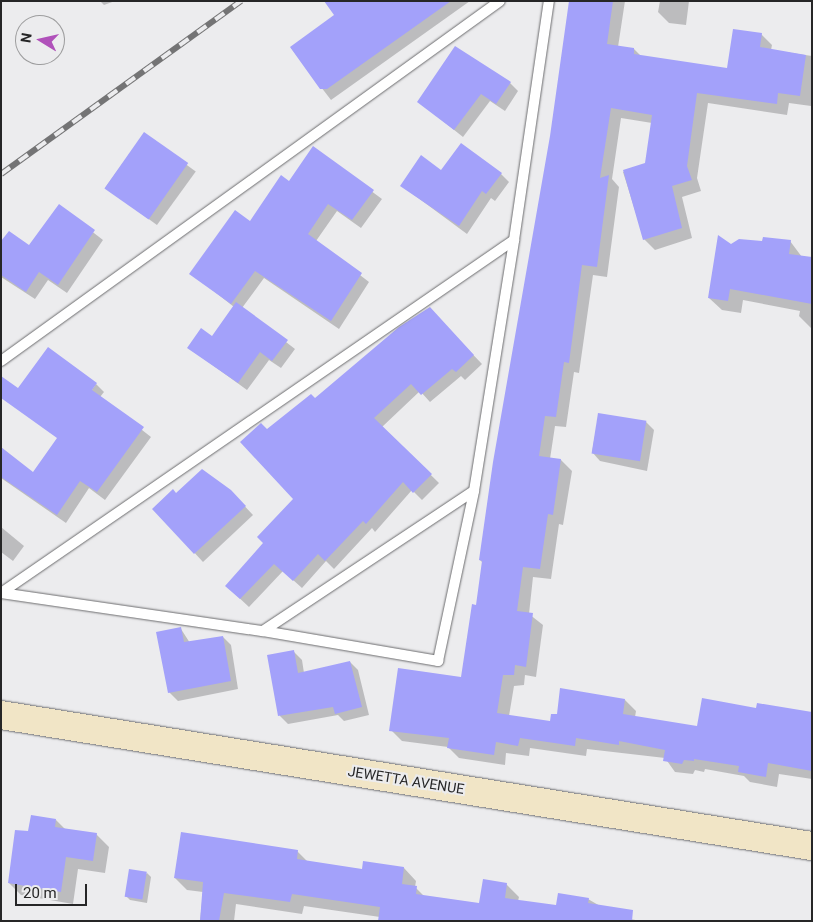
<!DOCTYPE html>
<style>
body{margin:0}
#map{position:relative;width:813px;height:922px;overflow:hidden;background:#ececee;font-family:Roboto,sans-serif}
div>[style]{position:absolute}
.shadow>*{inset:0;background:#0003;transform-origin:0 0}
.building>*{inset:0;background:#a3a1fa;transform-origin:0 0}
.roads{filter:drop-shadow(0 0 1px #6c6c6e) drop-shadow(0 0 1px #6c6c6e)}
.lane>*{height:10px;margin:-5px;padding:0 5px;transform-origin:5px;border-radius:5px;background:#fff}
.secondary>*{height:28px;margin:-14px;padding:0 14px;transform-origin:14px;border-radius:14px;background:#f1e5c6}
.rail>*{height:5.5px;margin-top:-2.75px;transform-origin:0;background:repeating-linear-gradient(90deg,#ececee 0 11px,#747475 0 22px);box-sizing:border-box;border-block:1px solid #747475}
span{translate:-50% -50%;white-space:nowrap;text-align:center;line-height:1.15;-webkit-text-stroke:4px #ececee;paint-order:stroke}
.street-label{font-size:14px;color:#262627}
.frame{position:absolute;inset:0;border:2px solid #262627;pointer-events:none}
.north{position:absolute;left:15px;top:15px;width:50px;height:50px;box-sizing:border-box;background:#ececee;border:1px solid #9d9d9e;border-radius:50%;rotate:279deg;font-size:14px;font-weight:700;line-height:20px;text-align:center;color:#262627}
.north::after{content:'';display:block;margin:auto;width:18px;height:22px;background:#b051ba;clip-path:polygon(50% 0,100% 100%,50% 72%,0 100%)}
.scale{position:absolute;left:15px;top:884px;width:72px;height:22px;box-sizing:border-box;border:2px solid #262627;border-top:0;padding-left:6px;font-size:15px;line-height:18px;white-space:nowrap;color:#262627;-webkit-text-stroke:4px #ececee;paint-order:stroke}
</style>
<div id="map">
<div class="shadow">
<i style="clip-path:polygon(100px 1px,115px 1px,104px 5px)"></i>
<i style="clip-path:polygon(339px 1px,470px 1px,331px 100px,291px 48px,335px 15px)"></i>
<i style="clip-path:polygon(570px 1px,625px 1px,618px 47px,634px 49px,641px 56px,728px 69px,761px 34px,772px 45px,771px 50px,812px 56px,812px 99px,811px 106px,789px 103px,787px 115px,708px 103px,697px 178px,701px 191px,682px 197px,692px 238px,655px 250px,644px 239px,623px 172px,646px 164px,652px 123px,621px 118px,612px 179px,619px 187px,607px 277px,593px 275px,579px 373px,574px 372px,566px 427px,555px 426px,550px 459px,561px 460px,572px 471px,563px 525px,559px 524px,551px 579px,533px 577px,529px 614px,543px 625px,536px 677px,525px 675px,524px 685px,514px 686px,509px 716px,551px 722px,558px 715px,625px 700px,636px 711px,635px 717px,698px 728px,758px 710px,812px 713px,812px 779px,779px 774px,777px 787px,750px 782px,744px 776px,705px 769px,704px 772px,695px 770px,693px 774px,675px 772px,665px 758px,587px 749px,586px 756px,530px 748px,529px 756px,506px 753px,505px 765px,459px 758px,448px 747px,402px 741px,391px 730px,462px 678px,477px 606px,483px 563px,480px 560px,551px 136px)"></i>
<i style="clip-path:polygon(660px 1px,689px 1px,686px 25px,669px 23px,658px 12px)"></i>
<i style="clip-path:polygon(510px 83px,518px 91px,505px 111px,490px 101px,463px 137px,419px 102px)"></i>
<i style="left:144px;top:134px;width:64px;height:66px;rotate:36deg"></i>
<i style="clip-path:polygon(313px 148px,382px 199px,361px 228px,337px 211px,316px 241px,369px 282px,339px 329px,264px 278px,242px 308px,295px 349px,281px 368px,269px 360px,247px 390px,189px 348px,213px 337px,234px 307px,191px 273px,250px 223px,290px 183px)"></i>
<i style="clip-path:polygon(442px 171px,501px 174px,509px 182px,495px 201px,491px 198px,467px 234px,402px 186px)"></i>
<i style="clip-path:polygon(59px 206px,103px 240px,67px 293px,48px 280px,35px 299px,1px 277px,1px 243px,29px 247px)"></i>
<i style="clip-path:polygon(790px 241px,802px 257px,812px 258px,812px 329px,799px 316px,800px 311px,743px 300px,741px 313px,722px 310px,709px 298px,731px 246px)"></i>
<i style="clip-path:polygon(437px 317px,482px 364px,465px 380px,461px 376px,430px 402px,420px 391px,382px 427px,439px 483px,422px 500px,412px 490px,375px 532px,372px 528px,334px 569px,326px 561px,302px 588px,283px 571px,249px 607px,235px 594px,295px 499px,267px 431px)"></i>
<i style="clip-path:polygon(96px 384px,104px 392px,100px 397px,151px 437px,105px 500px,89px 488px,66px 523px,1px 478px,1px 449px,33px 474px)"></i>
<i style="clip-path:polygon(599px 414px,646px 422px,654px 430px,647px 471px,600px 461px,592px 452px)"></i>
<i style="clip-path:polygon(177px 494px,239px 500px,253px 515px,203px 562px,154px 509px)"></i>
<i style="clip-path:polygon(1px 527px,24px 546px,13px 561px,1px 552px)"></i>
<i style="clip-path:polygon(181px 629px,190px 643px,223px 637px,231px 645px,238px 689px,178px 701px,169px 692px)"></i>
<i style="clip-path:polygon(294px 652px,302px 660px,304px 673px,350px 662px,358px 670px,369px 715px,344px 721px,338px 715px,288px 724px,280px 716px,269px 656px)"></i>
<i style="clip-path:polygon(56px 820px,66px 830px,96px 834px,109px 847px,105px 873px,78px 869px,73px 904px,21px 895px,9px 883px,30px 833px)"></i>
<i style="clip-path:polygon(297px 851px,308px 862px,363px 870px,404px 868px,416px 881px,415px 887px,425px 897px,481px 905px,506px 884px,519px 897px,518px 901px,557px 907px,588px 899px,619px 917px,641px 921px,379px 921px,380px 917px,304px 906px,302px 914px,236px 904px,234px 921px,200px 921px,203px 892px,187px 890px,175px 878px)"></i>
<i style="clip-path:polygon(147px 873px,151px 877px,147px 903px,130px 900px,126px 896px)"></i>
</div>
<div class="building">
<i style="clip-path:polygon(324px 1px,451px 1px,327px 89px,320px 89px,290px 47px,334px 15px)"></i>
<i style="clip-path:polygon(569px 1px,613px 1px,607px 44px,634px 48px,634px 54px,727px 68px,733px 29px,762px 33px,760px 47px,806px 55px,800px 96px,778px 93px,777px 104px,697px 93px,687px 166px,692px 180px,672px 186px,682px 228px,643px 240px,623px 170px,645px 163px,652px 115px,611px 108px,600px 178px,609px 175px,597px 267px,582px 265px,569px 363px,564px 362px,556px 417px,545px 416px,539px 456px,561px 459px,553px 515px,548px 514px,540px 569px,523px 567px,517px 611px,533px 613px,526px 667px,515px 665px,514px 675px,503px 675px,497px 713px,550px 721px,551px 714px,557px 714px,560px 688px,625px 699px,623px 714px,697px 726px,702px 698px,756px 708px,757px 703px,812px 712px,812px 771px,768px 763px,766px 777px,738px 772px,739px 766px,694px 759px,694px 761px,684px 760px,682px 764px,663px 761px,665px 750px,619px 741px,619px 745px,576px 738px,575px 746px,520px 738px,518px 746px,496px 742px,494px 755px,447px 748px,449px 738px,389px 731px,398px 668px,461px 677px,472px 604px,476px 605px,482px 561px,479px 560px,493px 462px,550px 136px)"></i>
<i style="clip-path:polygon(455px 46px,511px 82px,496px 104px,481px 94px,454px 130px,417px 102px)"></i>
<i style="left:144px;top:132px;width:54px;height:69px;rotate:35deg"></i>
<i style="clip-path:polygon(461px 143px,502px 173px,486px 194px,482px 191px,459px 226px,400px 186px,421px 155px,441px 170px)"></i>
<i style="clip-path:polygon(313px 146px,374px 190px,352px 220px,328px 204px,308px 234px,362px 273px,331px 321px,255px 271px,231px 304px,189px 274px,235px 210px,250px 221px,281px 175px,289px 181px)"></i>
<i style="clip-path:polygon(59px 204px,95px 230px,58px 285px,39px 272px,26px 292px,1px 275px,1px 241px,9px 231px,29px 245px)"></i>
<i style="clip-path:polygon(718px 235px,731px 244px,739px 239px,762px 241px,763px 237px,791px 240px,789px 254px,812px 257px,812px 304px,730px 289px,728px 301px,708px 298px)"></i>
<i style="clip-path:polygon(236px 302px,288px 340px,272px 361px,260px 352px,238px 383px,187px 348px,201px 328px,212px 336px)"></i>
<i style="clip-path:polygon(430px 307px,474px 355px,456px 372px,452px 369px,421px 395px,411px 384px,374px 418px,432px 474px,413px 493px,403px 482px,366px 524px,363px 521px,325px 561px,318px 554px,293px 581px,274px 564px,240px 599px,225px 586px,263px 543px,257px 537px,293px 499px,240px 442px,261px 423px,267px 429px,311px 394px,315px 398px,399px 327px)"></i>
<i style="clip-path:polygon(48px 347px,97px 383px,92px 390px,144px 427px,97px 492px,80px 481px,57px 515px,1px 477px,1px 447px,33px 472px,57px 438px,1px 398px,1px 376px,18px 388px)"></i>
<i style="left:598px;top:413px;width:49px;height:41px;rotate:9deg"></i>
<i style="clip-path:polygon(202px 469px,231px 490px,246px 506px,194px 554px,152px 509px,173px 489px,176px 493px)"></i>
<i style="clip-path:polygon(181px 627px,184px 642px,223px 636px,231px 681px,168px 693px,156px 632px)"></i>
<i style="clip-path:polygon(294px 650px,298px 673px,350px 661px,362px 707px,335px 714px,333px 707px,278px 716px,267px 655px)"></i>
<i style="clip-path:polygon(31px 815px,56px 819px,55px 827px,97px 833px,93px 861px,66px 857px,61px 892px,8px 883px,15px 830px,28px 831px)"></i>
<i style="clip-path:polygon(181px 832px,298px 850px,297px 859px,362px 869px,363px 861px,404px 867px,402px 884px,417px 886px,416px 894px,479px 903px,483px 879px,507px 883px,505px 898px,556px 905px,558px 893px,589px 898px,588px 903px,633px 910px,632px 921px,378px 921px,380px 907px,292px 894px,290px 902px,224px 893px,219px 921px,200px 921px,203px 882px,174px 878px)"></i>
<i style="left:129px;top:869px;width:18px;height:28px;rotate:9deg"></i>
</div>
<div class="roads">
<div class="lane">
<i style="left:1px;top:361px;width:615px;rotate:-35.81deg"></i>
<i style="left:1px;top:593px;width:623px;rotate:-34.53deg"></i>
<i style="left:514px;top:240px;width:242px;rotate:-81.7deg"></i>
<i style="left:1px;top:593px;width:265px;rotate:8.3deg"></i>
<i style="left:263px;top:631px;width:253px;rotate:-33.6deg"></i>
<i style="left:474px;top:491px;width:254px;rotate:-80.9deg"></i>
<i style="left:263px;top:631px;width:178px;rotate:9.7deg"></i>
<i style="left:438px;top:661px;width:174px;rotate:-78deg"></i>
</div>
<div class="secondary">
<i style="left:1px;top:715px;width:822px;rotate:9.18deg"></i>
</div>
</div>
<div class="rail">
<i style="left:1px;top:174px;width:296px;rotate:-35.8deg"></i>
</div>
<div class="street-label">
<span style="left:406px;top:780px;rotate:9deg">JEWETTA AVENUE</span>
</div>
<div class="frame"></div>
<div class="north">N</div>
<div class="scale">20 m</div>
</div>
